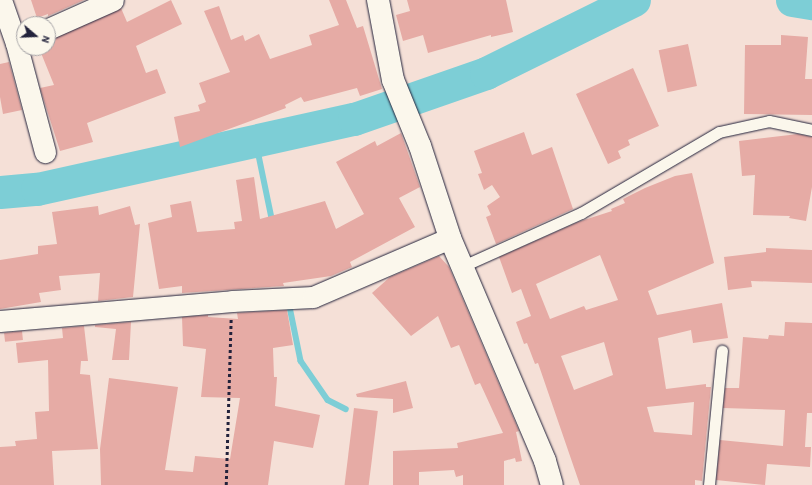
<!DOCTYPE html>
<style>
body{margin:0}
#map{position:relative;width:812px;height:485px;overflow:hidden;background:#f5e0d7;font-family:"Patrick Hand",sans-serif}
div>[style]{position:absolute}
.stream>*{height:5.5px;margin:-2.75px;padding:0 2.75px;transform-origin:2.75px;border-radius:2.75px;background:#7dced6}
.river>*{height:33px;margin:-16.5px;padding:0 16.5px;transform-origin:16.5px;border-radius:16.5px;background:#7dced6}
.building>*{inset:0;background:#e6aba5;transform-origin:0 0}
.path>*{height:2.5px;margin-top:-1.25px;transform-origin:0;background:repeating-linear-gradient(90deg,#22223b 0 3px,transparent 0 6px)}
.roads{filter:drop-shadow(0 0 1px #22223b) drop-shadow(0 0 1px #22223b)}
.service>*{height:11px;margin:-5.5px;padding:0 5.5px;transform-origin:5.5px;border-radius:5.5px;background:#fbf7ec}
.minor>*{height:21px;margin:-10.5px;padding:0 10.5px;transform-origin:10.5px;border-radius:10.5px;background:#fbf7ec}
.secondary>*{height:22px;margin:-11px;padding:0 11px;transform-origin:11px;border-radius:11px;background:#fbf7ec}
span{translate:-50% -50%;white-space:nowrap;text-align:center;line-height:1.15;-webkit-text-stroke:3.5px #fbf7ec;paint-order:stroke}
.north{position:absolute;left:16px;top:16px;width:40px;height:40px;box-sizing:border-box;background:#fbf7ec;border:1px solid #a4a2a5;border-radius:50%;rotate:109deg;font-size:11px;font-weight:700;line-height:16px;text-align:center;color:#22223b}
.north::after{content:'';display:block;margin:auto;width:14px;height:18px;background:#22223b;clip-path:polygon(50% 0,100% 100%,50% 72%,0 100%)}
</style>
<div id="map">
<div class="stream">
<i style="left:256px;top:141px;width:84px;rotate:78.3deg"></i>
<i style="left:289px;top:302px;width:60px;rotate:78.5deg"></i>
<i style="left:301px;top:361px;width:47px;rotate:55.3deg"></i>
<i style="left:328px;top:400px;width:20px;rotate:27deg"></i>
</div>
<div class="river">
<i style="left:792px;top:0;width:20px;rotate:9deg"></i>
<i style="left:0;top:192px;width:37px;rotate:-5deg"></i>
<i style="left:37px;top:189px;width:325px;rotate:-12.5deg"></i>
<i style="left:354px;top:119px;width:140px;rotate:-19.2deg"></i>
<i style="left:486px;top:73px;width:165px;rotate:-26.3deg"></i>
</div>
<div class="building">
<i style="clip-path:polygon(31px 0,84px 0,48px 16px,48px 14px,37px 18px)"></i>
<i style="clip-path:polygon(171px 0,182px 24px,136px 46px,146px 73px,157px 69px,166px 93px,87px 123px,93px 142px,60px 151px,40px 88px,54px 85px,39px 48px,48px 48px,48px 41px,121px 8px,127px 22px)"></i>
<i style="clip-path:polygon(329px 0,346px 0,357px 28px,363px 26px,382px 89px,360px 96px,357px 88px,304px 102px,301px 97px,285px 105px,286px 108px,180px 147px,174px 117px,200px 111px,198px 105px,206px 102px,199px 83px,230px 72px,204px 11px,219px 6px,231px 40px,243px 35px,245px 41px,259px 34px,270px 59px,312px 45px,309px 35px,339px 25px)"></i>
<i style="clip-path:polygon(407px 0,506px 0,513px 32px,491px 37px,491px 35px,428px 53px,423px 35px,403px 41px,396px 15px,410px 11px)"></i>
<i style="clip-path:polygon(781px 35px,808px 37px,805px 79px,812px 79px,812px 115px,744px 114px,745px 45px,781px 45px)"></i>
<i style="left:688px;top:44px;width:43px;height:30px;rotate:78deg"></i>
<i style="clip-path:polygon(9px 62px,22px 110px,3px 114px,0 97px,0 64px)"></i>
<i style="clip-path:polygon(633px 68px,659px 126px,628px 140px,630px 145px,618px 151px,621px 158px,608px 164px,576px 94px)"></i>
<i style="clip-path:polygon(524px 132px,532px 155px,552px 147px,573px 209px,496px 244px,486px 217px,491px 215px,487px 206px,500px 197px,492px 185px,484px 190px,478px 174px,482px 173px,474px 151px)"></i>
<i style="clip-path:polygon(401px 133px,420px 187px,399px 198px,415px 227px,350px 262px,352px 267px,331px 276px,283px 283px,284px 286px,182px 293px,182px 286px,159px 289px,148px 223px,172px 217px,170px 205px,191px 201px,197px 232px,235px 229px,234px 222px,242px 221px,236px 180px,254px 177px,260px 219px,325px 201px,336px 229px,364px 214px,336px 162px,375px 141px,377px 146px)"></i>
<i style="clip-path:polygon(798px 134px,812px 137px,812px 187px,806px 221px,789px 218px,790px 216px,753px 215px,755px 175px,742px 176px,739px 141px)"></i>
<i style="clip-path:polygon(evenodd,692px 173px,714px 263px,648px 291px,657px 315px,722px 303px,728px 338px,693px 343px,691px 330px,658px 338px,666px 389px,706px 384px,706px 387px,711px 387px,702px 481px,695px 480px,695px 485px,580px 485px,538px 363px,535px 364px,527px 343px,524px 344px,516px 322px,531px 316px,521px 289px,512px 293px,499px 257px,578px 222px,612px 211px,611px 209px,625px 203px,623px 199px,645px 188px,675px 176px,692px 173px,600px 255px,618px 300px,586px 310px,584px 306px,550px 319px,536px 284px,600px 255px,692px 173px,604px 342px,613px 375px,574px 390px,561px 356px,604px 342px,692px 173px,694px 402px,692px 435px,654px 432px,647px 407px,694px 402px)"></i>
<i style="clip-path:polygon(98px 206px,99px 215px,130px 206px,135px 225px,140px 224px,133px 297px,98px 301px,100px 273px,59px 276px,61px 290px,39px 293px,41px 302px,0 309px,0 260px,38px 254px,38px 246px,57px 244px,52px 212px)"></i>
<i style="clip-path:polygon(766px 248px,812px 250px,812px 283px,751px 281px,752px 287px,728px 290px,724px 257px,766px 252px)"></i>
<i style="clip-path:polygon(439px 256px,449px 267px,519px 431px,516px 432px,522px 461px,516px 462px,515px 458px,504px 461px,504px 485px,463px 485px,463px 475px,456px 477px,454px 470px,419px 472px,419px 485px,393px 485px,393px 451px,458px 448px,457px 443px,503px 433px,480px 383px,475px 385px,459px 345px,451px 348px,438px 316px,411px 336px,372px 293px,390px 277px)"></i>
<i style="clip-path:polygon(287px 310px,293px 345px,273px 348px,274px 377px,277px 377px,275px 406px,320px 415px,313px 448px,274px 441px,268px 485px,101px 485px,100px 449px,109px 378px,178px 387px,165px 470px,193px 472px,195px 456px,230px 459px,240px 398px,201px 397px,206px 349px,183px 346px,182px 317px,208px 315px,208px 317px,238px 319px,237px 313px)"></i>
<i style="clip-path:polygon(131px 322px,129px 360px,112px 360px,116px 329px,95px 327px,95px 325px)"></i>
<i style="clip-path:polygon(785px 322px,812px 323px,812px 413px,807px 413px,805px 447px,811px 447px,810px 467px,767px 464px,765px 485px,716px 480px,720px 440px,783px 446px,785px 410px,723px 408px,725px 388px,739px 388px,743px 337px,768px 339px,769px 335px,784px 336px)"></i>
<i style="clip-path:polygon(84px 326px,88px 361px,81px 361px,80px 374px,90px 375px,98px 449px,52px 451px,54px 485px,0 485px,0 447px,16px 446px,15px 441px,37px 439px,35px 412px,49px 411px,48px 360px,18px 363px,16px 343px,63px 338px,62px 328px)"></i>
<i style="left:22px;top:331px;width:9px;height:18px;rotate:84deg"></i>
<i style="clip-path:polygon(406px 381px,413px 408px,393px 413px,393px 399px,357px 397px,356px 394px)"></i>
<i style="left:354px;top:408px;width:24px;height:78px;rotate:7deg"></i>
</div>
<div class="path">
<i style="left:226px;top:485px;width:166px;rotate:-88.3deg"></i>
</div>
<div class="roads">
<div class="service">
<i style="left:463px;top:266px;width:129px;rotate:-24.2deg"></i>
<i style="left:581px;top:213px;width:160px;rotate:-30.4deg"></i>
<i style="left:719px;top:132px;width:51px;rotate:-12.4deg"></i>
<i style="left:769px;top:121px;width:44px;rotate:11.8deg"></i>
<i style="left:709px;top:485px;width:135px;rotate:-84.5deg"></i>
</div>
<div class="minor">
<i style="left:1px;top:0;width:46px;rotate:70.8deg"></i>
<i style="left:16px;top:43px;width:113px;rotate:75.1deg"></i>
<i style="left:48px;top:29px;width:71px;rotate:-24deg"></i>
<i style="left:0;top:321px;width:233px;rotate:-4.9deg"></i>
<i style="left:232px;top:301px;width:81px;rotate:-2.8deg"></i>
<i style="left:313px;top:297px;width:149px;rotate:-23.3deg"></i>
</div>
<div class="secondary">
<i style="left:378px;top:0;width:81px;rotate:79.4deg"></i>
<i style="left:393px;top:80px;width:71px;rotate:67.8deg"></i>
<i style="left:420px;top:146px;width:97px;rotate:71.9deg"></i>
<i style="left:450px;top:238px;width:242px;rotate:66.9deg"></i>
<i style="left:545px;top:461px;width:25px;rotate:74deg"></i>
</div>
</div>
<div class="north">N</div>
</div>
